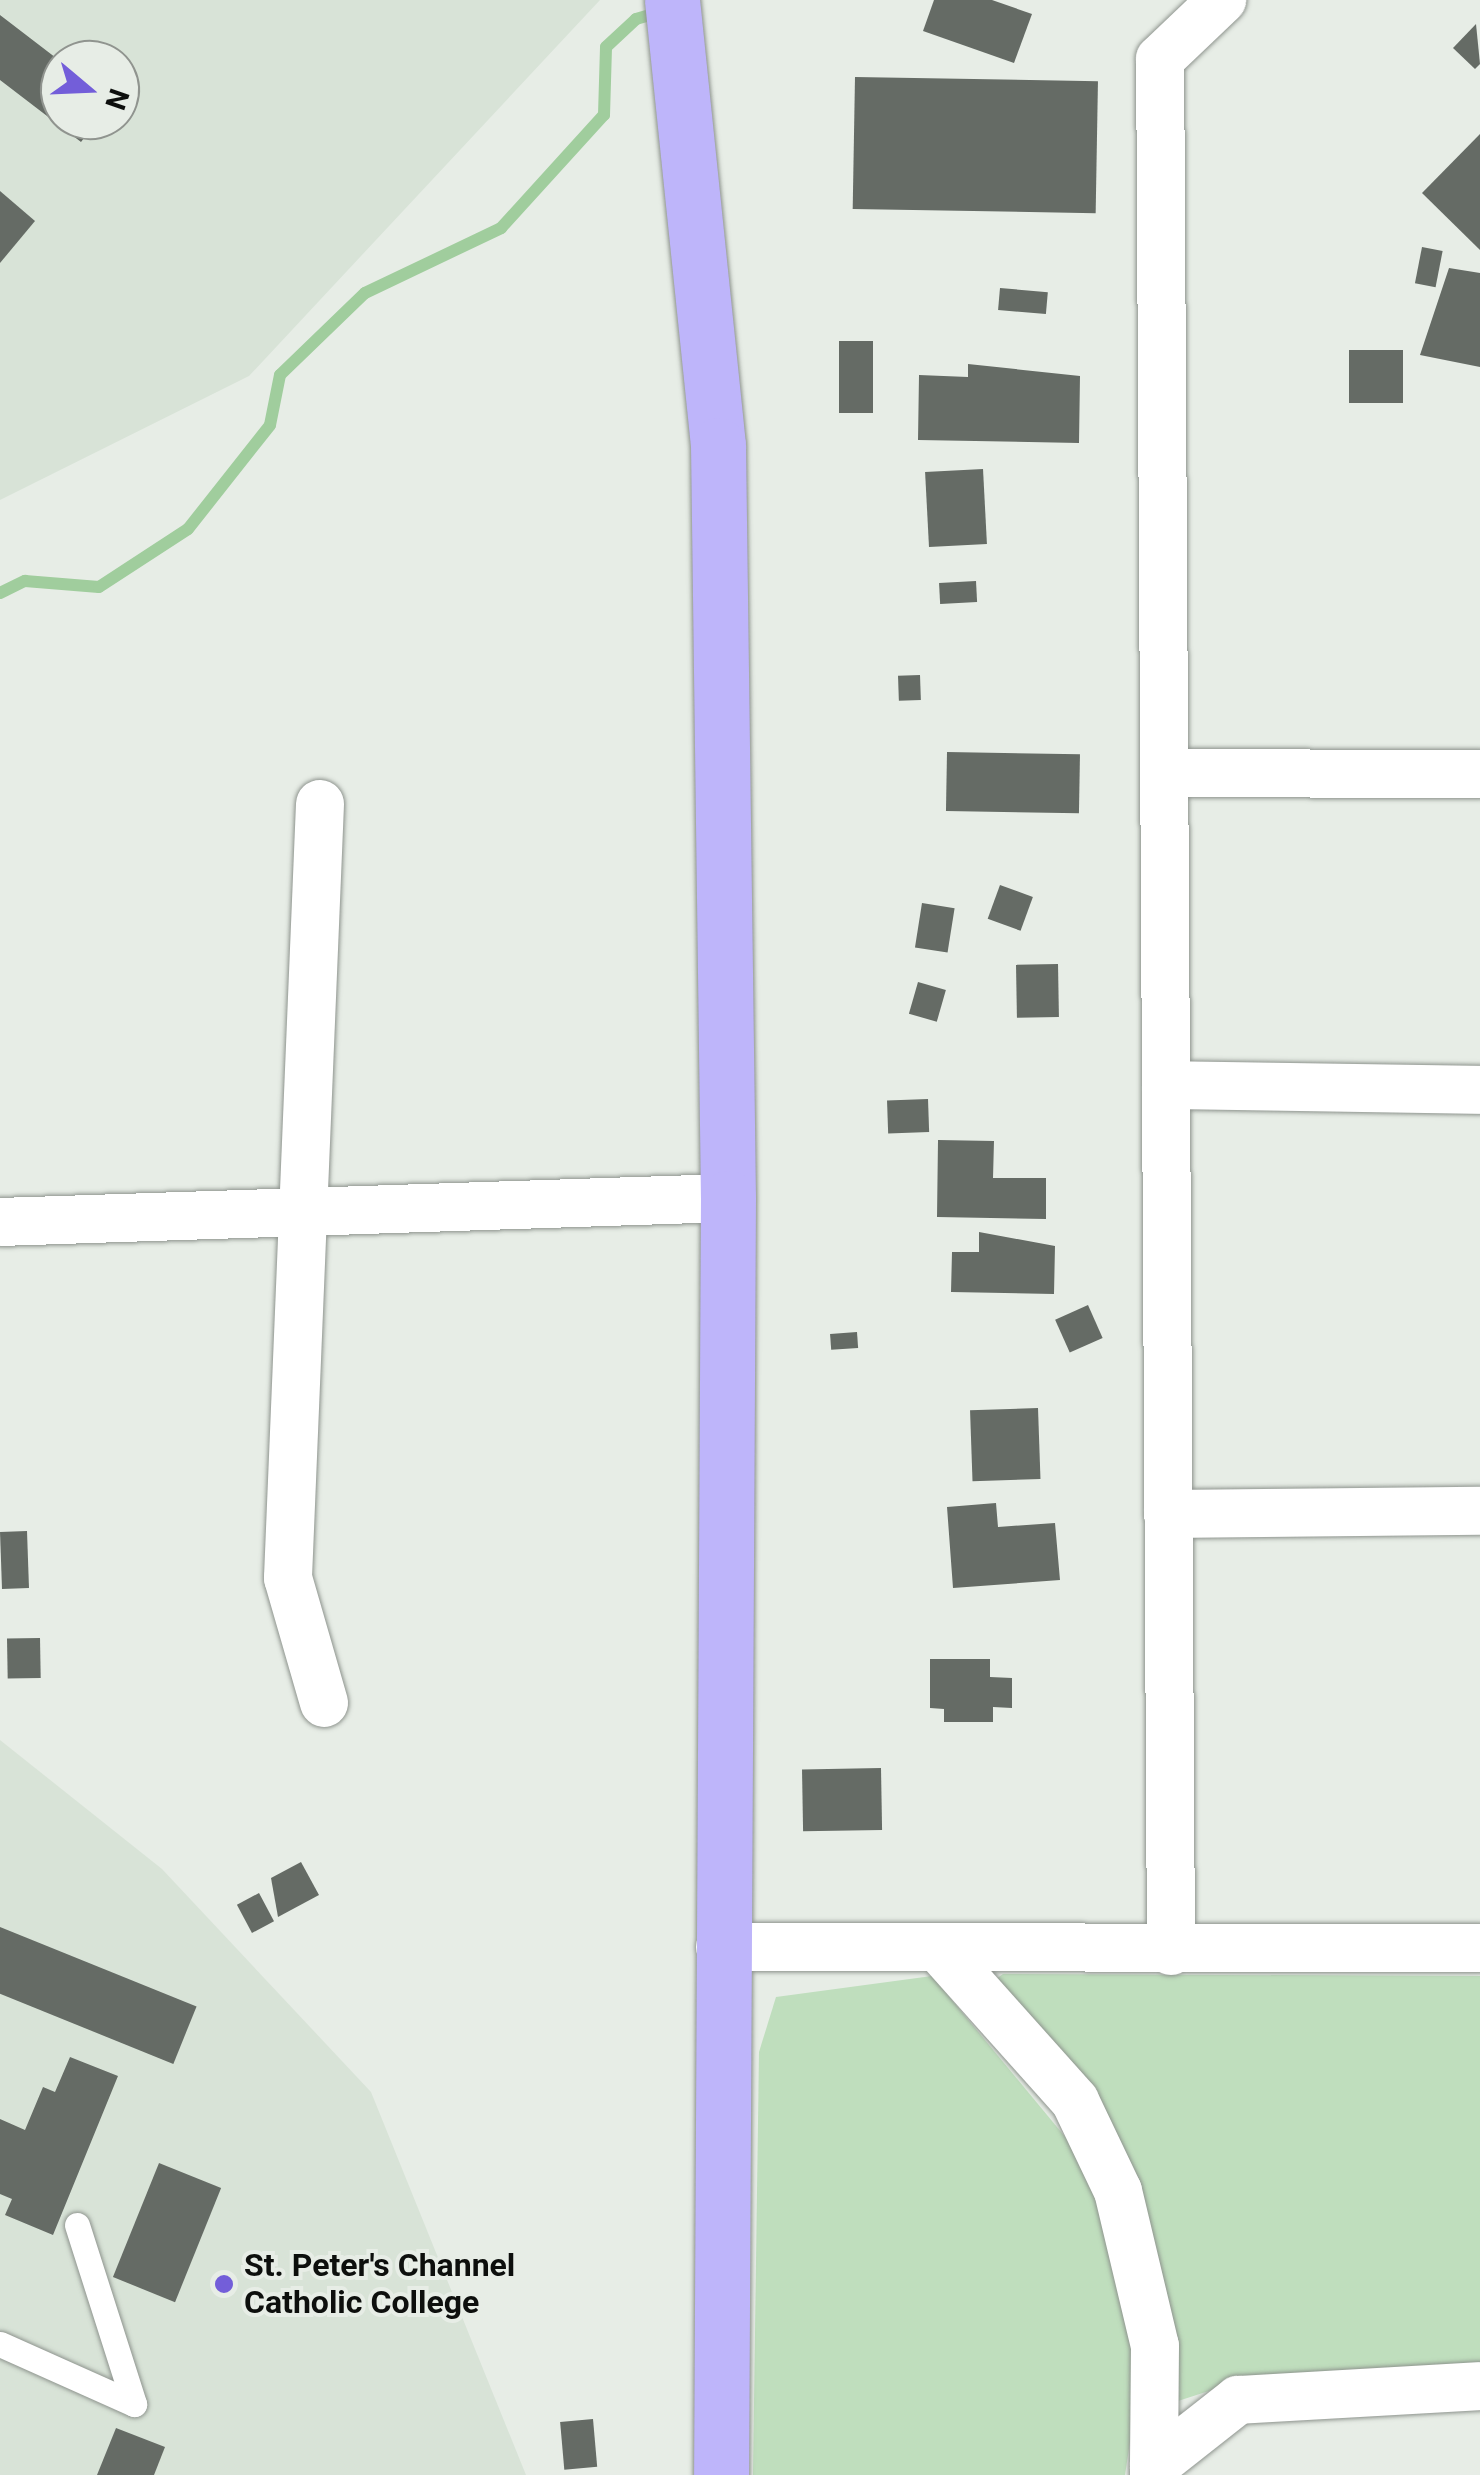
<!DOCTYPE html>
<style>
body{margin:0}
#map{position:relative;width:1480px;height:2475px;overflow:hidden;background:#e7ede6;font-family:Roboto,sans-serif}
div>[style]{position:absolute}
.built>*{inset:0;background:#d8e3d7}
.green>*{inset:0;background:#bfdebd}
.stream>*{height:12px;margin:-6px;padding:0 6px;transform-origin:6px;border-radius:6px;background:#a0cd9d}
.building>*{inset:0;background:#656b65;transform-origin:0 0}
.roads{filter:drop-shadow(0 0 2px #8e948e) drop-shadow(0 0 2px #8e948e)}
.lane>*{height:25px;margin:-12.5px;padding:0 12.5px;transform-origin:12.5px;border-radius:12.5px;background:#fff}
.street>*{height:48px;margin:-24px;padding:0 24px;transform-origin:24px;border-radius:24px;background:#fff}
.primary>*{height:55px;margin:-27.5px;padding:0 27.5px;transform-origin:27.5px;border-radius:27.5px;background:#beb5fa}
.dots>*{width:28px;height:28px;translate:-50% -50%;box-sizing:border-box;border:5px solid #e7ede6;border-radius:50%}
span{translate:-50% -50%;white-space:nowrap;text-align:center;line-height:1.15;-webkit-text-stroke:8px #e7ede6;paint-order:stroke}
.poi-label{font-size:32px;color:#0d0f0d;font-weight:700}
.left{translate:0 -50%;text-align:left}
.north{position:absolute;left:40px;top:40px;width:100px;height:100px;box-sizing:border-box;background:#e7ede6;border:2px solid #90948f;border-radius:50%;rotate:109deg;font-size:28px;font-weight:700;line-height:40px;text-align:center;color:#0d0f0d}
.north::after{content:'';display:block;margin:auto;width:35px;height:45px;background:#735ed9;clip-path:polygon(50% 0,100% 100%,50% 72%,0 100%)}
</style>
<div id="map">
<div class="built">
<i style="clip-path:polygon(evenodd,0 0,600px 0,249px 376px,0 500px,0 0,60px 60px,120px 60px,120px 120px,60px 120px,60px 60px)"></i>
<i style="clip-path:polygon(0 1740px,162px 1869px,371px 2092px,526px 2475px,0 2475px)"></i>
</div>
<div class="green">
<i style="clip-path:polygon(1003px 1974px,1480px 1976px,1480px 2366px,1249px 2378px,1178px 2401px,1157px 2292px,989px 1984px)"></i>
<i style="clip-path:polygon(932px 1976px,1095px 2173px,1140px 2375px,1125px 2475px,753px 2475px,759px 2052px,776px 1997px)"></i>
</div>
<div class="stream">
<i style="left:0;top:593px;width:28px;rotate:-26deg"></i>
<i style="left:25px;top:581px;width:74px;rotate:4.6deg"></i>
<i style="left:99px;top:587px;width:106px;rotate:-33.1deg"></i>
<i style="left:188px;top:529px;width:132px;rotate:-51.7deg"></i>
<i style="left:270px;top:425px;width:51px;rotate:-78.7deg"></i>
<i style="left:280px;top:375px;width:118px;rotate:-44deg"></i>
<i style="left:365px;top:293px;width:151px;rotate:-25.5deg"></i>
<i style="left:501px;top:228px;width:153px;rotate:-47.7deg"></i>
<i style="left:604px;top:115px;width:68px;rotate:-88.3deg"></i>
<i style="left:606px;top:47px;width:41px;rotate:-43deg"></i>
<i style="left:636px;top:19px;width:26px;rotate:-16deg"></i>
</div>
<div class="building">
<i style="clip-path:polygon(934px 0,992px 0,1032px 14px,1014px 63px,923px 31px)"></i>
<i style="clip-path:polygon(0 15px,60px 61px,60px 120px,98px 120px,81px 142px,0 80px)"></i>
<i style="clip-path:polygon(1476px 24px,1480px 64px,1475px 69px,1453px 48px)"></i>
<i style="left:855px;top:77px;width:243px;height:132px;rotate:1deg"></i>
<i style="clip-path:polygon(1480px 134px,1480px 250px,1422px 193px)"></i>
<i style="clip-path:polygon(0 191px,35px 221px,0 263px)"></i>
<i style="left:1422px;top:247px;width:21px;height:37px;rotate:11deg"></i>
<i style="clip-path:polygon(1449px 268px,1480px 273px,1480px 367px,1420px 355px)"></i>
<i style="left:1000px;top:288px;width:48px;height:22px;rotate:5deg"></i>
<i style="left:839px;top:341px;width:34px;height:72px"></i>
<i style="left:1403px;top:350px;width:53px;height:54px;rotate:90deg"></i>
<i style="clip-path:polygon(968px 364px,1080px 376px,1079px 443px,918px 440px,919px 375px,968px 377px)"></i>
<i style="left:983px;top:469px;width:75px;height:58px;rotate:87deg"></i>
<i style="left:976px;top:581px;width:21px;height:37px;rotate:87deg"></i>
<i style="left:920px;top:675px;width:25px;height:22px;rotate:88deg"></i>
<i style="left:947px;top:752px;width:133px;height:59px;rotate:1deg"></i>
<i style="left:1000px;top:885px;width:35px;height:36px;rotate:20deg"></i>
<i style="left:922px;top:903px;width:33px;height:45px;rotate:9deg"></i>
<i style="left:1058px;top:964px;width:53px;height:42px;rotate:89deg"></i>
<i style="left:918px;top:982px;width:29px;height:33px;rotate:16deg"></i>
<i style="left:928px;top:1099px;width:33px;height:41px;rotate:88deg"></i>
<i style="clip-path:polygon(938px 1140px,994px 1141px,993px 1178px,1046px 1178px,1046px 1219px,937px 1217px)"></i>
<i style="clip-path:polygon(979px 1232px,1055px 1246px,1054px 1294px,951px 1292px,952px 1252px,979px 1252px)"></i>
<i style="left:1088px;top:1305px;width:36px;height:36px;rotate:66deg"></i>
<i style="left:857px;top:1332px;width:16px;height:27px;rotate:86deg"></i>
<i style="left:1038px;top:1408px;width:71px;height:68px;rotate:88deg"></i>
<i style="clip-path:polygon(996px 1503px,998px 1527px,1055px 1523px,1060px 1580px,953px 1588px,947px 1507px)"></i>
<i style="left:27px;top:1531px;width:57px;height:27px;rotate:88deg"></i>
<i style="left:40px;top:1638px;width:40px;height:33px;rotate:89deg"></i>
<i style="clip-path:polygon(930px 1659px,990px 1659px,990px 1677px,1012px 1678px,1012px 1708px,993px 1707px,993px 1722px,944px 1722px,944px 1709px,930px 1708px)"></i>
<i style="left:881px;top:1768px;width:62px;height:79px;rotate:89deg"></i>
<i style="clip-path:polygon(301px 1862px,319px 1895px,278px 1917px,271px 1878px)"></i>
<i style="left:259px;top:1893px;width:32px;height:25px;rotate:62deg"></i>
<i style="left:0;top:1927px;width:212px;height:62px;rotate:22deg"></i>
<i style="clip-path:polygon(70px 2057px,118px 2076px,53px 2235px,5px 2215px,12px 2199px,0 2194px,0 2119px,25px 2130px,43px 2087px,55px 2092px)"></i>
<i style="left:159px;top:2163px;width:67px;height:123px;rotate:22deg"></i>
<i style="left:593px;top:2419px;width:48px;height:33px;rotate:85deg"></i>
<i style="clip-path:polygon(116px 2428px,165px 2447px,154px 2475px,97px 2475px)"></i>
</div>
<div class="roads">
<div class="lane">
<i style="left:77px;top:2225px;width:188px;rotate:72.3deg"></i>
<i style="left:0;top:2344px;width:147px;rotate:24.1deg"></i>
</div>
<div class="street">
<i style="left:1164px;top:773px;width:316px;rotate:0.2deg"></i>
<i style="left:320px;top:804px;width:775px;rotate:92.37deg"></i>
<i style="left:288px;top:1578px;width:130px;rotate:73.9deg"></i>
<i style="left:1166px;top:1085px;width:314px;rotate:0.9deg"></i>
<i style="left:0;top:1222px;width:728px;rotate:-1.89deg"></i>
<i style="left:1168px;top:1514px;width:312px;rotate:-0.6deg"></i>
<i style="left:720px;top:1947px;width:760px;rotate:0.08deg"></i>
<i style="left:941px;top:1951px;width:201px;rotate:48.2deg"></i>
<i style="left:1075px;top:2101px;width:100px;rotate:64.5deg"></i>
<i style="left:1118px;top:2191px;width:159px;rotate:76.6deg"></i>
<i style="left:1155px;top:2346px;width:120px;rotate:90.5deg"></i>
<i style="left:1171px;top:1951px;width:1892px;rotate:-90.33deg"></i>
<i style="left:1160px;top:59px;width:86px;rotate:-43.6deg"></i>
<i style="left:1154px;top:2475px;width:9px;rotate:-90deg"></i>
<i style="left:1154px;top:2466px;width:107px;rotate:-38.2deg"></i>
<i style="left:1238px;top:2400px;width:242px;rotate:-3.3deg"></i>
</div>
<div class="primary">
<i style="left:672px;top:0;width:447px;rotate:84.1deg"></i>
<i style="left:718px;top:445px;width:753px;rotate:89.24deg"></i>
<i style="left:728px;top:1198px;width:1277px;rotate:90.31deg"></i>
</div>
</div>
<div class="dots">
<i style="left:224px;top:2284px;background:#735ed9"></i>
</div>
<div class="poi-label">
<span class="left" style="left:244px;top:2284px">St. Peter's Channel<br>Catholic College</span>
</div>
<div class="north">N</div>
</div>
